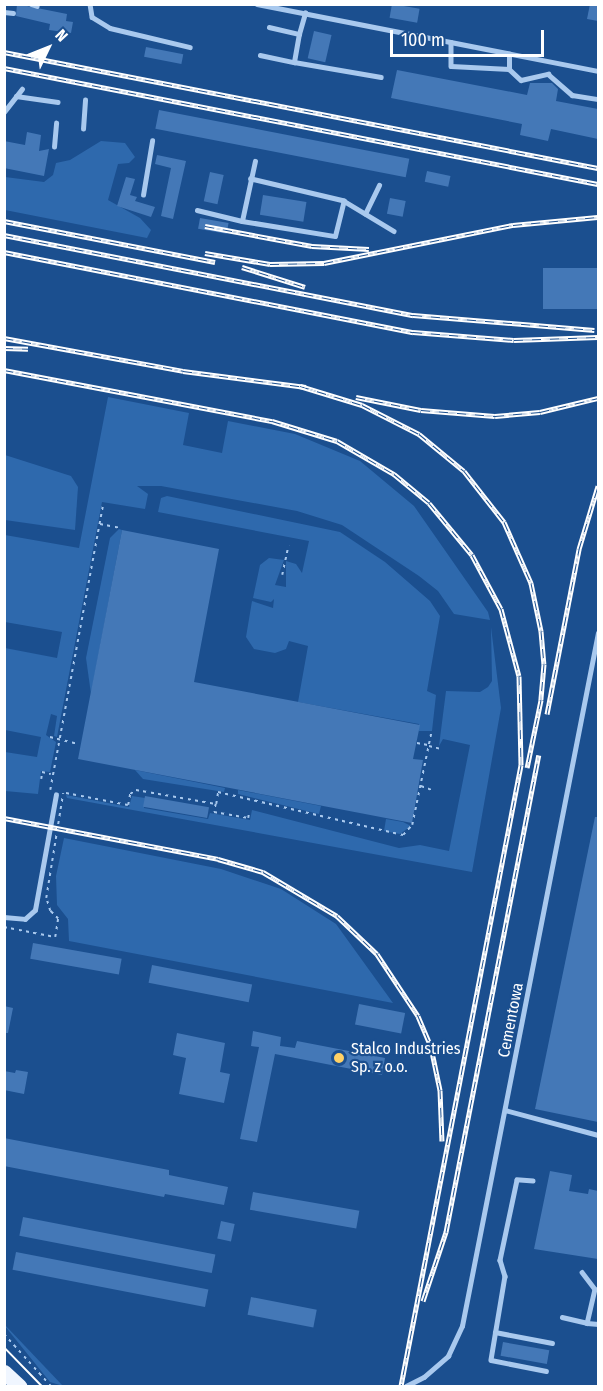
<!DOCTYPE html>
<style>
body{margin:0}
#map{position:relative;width:603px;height:1391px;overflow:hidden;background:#1b4f8f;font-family:"Fira Sans Condensed",sans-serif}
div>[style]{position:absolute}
.green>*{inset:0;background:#2e69ad}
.building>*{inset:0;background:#4478b7;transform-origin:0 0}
.path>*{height:1.5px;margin-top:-0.75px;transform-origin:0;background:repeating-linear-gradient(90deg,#a9c9ee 0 3px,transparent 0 7.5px)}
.service>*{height:4.5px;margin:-2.25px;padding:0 2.25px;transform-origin:2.25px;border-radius:2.25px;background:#a9c9ee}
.primary>*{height:15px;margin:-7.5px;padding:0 7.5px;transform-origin:7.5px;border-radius:7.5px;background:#f0f6ff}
.tram>*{height:1.5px;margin:-0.75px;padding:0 0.75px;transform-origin:0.75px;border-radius:0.75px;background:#fff}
.rail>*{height:5px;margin-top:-2.5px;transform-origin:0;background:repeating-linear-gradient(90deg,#1b4f8f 0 9px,#fff 0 18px);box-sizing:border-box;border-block:2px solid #fff}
.service-bridge>*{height:4.5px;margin:-2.25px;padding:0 2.25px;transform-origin:2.25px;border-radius:2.25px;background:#a9c9ee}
.dots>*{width:16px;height:16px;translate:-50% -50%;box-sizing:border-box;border:3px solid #1b4f8f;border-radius:50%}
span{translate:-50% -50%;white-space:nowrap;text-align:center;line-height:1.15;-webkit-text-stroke:4.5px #1b4f8f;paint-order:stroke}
.street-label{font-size:16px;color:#fff}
.poi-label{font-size:16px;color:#fff}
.left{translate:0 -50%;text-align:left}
.frame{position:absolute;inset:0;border:6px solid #fff;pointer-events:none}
.north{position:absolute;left:18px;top:18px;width:60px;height:60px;-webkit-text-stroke:4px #1b4f8f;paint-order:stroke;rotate:47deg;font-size:16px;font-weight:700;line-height:24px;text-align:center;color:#fff}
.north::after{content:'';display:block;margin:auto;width:21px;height:27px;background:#fff;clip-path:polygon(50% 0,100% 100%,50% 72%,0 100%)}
.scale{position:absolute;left:390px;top:30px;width:154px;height:27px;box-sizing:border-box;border:3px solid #fff;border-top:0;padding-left:8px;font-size:18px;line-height:21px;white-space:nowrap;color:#fff;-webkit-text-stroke:4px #1b4f8f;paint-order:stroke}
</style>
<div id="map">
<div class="green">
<i style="clip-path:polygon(101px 141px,125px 143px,135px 157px,129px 163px,118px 164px,108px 200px,140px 218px,151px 230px,147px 238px,5px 210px,5px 177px,44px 182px,53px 175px,56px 163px,70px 160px)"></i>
<i style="clip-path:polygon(108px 397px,189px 413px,183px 445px,222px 453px,228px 421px,295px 434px,360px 461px,414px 506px,488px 612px,490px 620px,454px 614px,438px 591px,419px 576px,342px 525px,297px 511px,161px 486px,137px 486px,148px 494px,145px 509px,102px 502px,57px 737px,54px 736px,57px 716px,51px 714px,46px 735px,56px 742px,50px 772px,41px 771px,38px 794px,5px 791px,5px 752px,37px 757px,41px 737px,5px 730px,5px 648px,57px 658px,62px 632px,5px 622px,5px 535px,79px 548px)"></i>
<i style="clip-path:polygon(5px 455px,71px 476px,78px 487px,75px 530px,5px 520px)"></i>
<i style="clip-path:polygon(167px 496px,340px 532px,385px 562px,430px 601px,440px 616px,427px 691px,436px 695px,432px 731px,419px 731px,419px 724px,298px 702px,308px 646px,289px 641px,286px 649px,275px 653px,254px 649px,246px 637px,252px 601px,273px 608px,274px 599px,271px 602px,253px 598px,260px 565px,269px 558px,284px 560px,275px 585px,286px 587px,286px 561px,296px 564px,302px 573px,309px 541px,158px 512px,161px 498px)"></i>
<i style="clip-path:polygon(119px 529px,122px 530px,91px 694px,86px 658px,110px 538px)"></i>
<i style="clip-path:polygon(491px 627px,501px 708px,472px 872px,67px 798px,66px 795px,129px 807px,132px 796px,145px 798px,144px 808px,208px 819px,210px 813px,250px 820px,252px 810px,399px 848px,420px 845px,449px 851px,470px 745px,443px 739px,439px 746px,446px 691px,480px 692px,488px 687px,492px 681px)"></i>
<i style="clip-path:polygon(135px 770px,225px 788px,224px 792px,143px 779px)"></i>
<i style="clip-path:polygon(238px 790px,321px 806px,319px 814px,238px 794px)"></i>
<i style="clip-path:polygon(386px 819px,403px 822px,411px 826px,400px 834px,384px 831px)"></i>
<i style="clip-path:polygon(64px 838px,221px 869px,281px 889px,336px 924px,393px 1003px,69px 941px,68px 919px,57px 905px,56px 876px)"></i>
<i style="clip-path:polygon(4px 1325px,5px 1325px,63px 1386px,50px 1382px)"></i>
</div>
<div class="building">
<i style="clip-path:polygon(17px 4px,67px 14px,66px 21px,73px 22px,71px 33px,49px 30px,50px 24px,16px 16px)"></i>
<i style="left:392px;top:4px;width:28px;height:14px;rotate:10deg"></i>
<i style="clip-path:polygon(590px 4px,598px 4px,598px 21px,587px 19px)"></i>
<i style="left:314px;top:31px;width:18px;height:28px;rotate:13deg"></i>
<i style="left:146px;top:47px;width:38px;height:10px;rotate:11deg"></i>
<i style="clip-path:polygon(397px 70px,527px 95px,530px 83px,552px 83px,558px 89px,556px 101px,598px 109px,598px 139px,551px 129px,548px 141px,520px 135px,522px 124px,391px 98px)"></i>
<i style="left:159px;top:110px;width:255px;height:19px;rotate:11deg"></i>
<i style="clip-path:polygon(27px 132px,41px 135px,39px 151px,49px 149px,44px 176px,4px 168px,4px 141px,25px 145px)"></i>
<i style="clip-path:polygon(157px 155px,186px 161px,173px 219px,161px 216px,171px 168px,155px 164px)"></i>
<i style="left:427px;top:171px;width:24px;height:11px;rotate:12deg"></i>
<i style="left:210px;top:172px;width:14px;height:30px;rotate:12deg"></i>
<i style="clip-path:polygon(126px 177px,135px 179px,130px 195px,137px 197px,135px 201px,155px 207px,151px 217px,117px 206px)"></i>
<i style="left:263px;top:195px;width:44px;height:20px;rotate:9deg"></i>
<i style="left:390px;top:198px;width:16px;height:16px;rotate:11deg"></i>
<i style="left:200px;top:218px;width:29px;height:11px;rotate:10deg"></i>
<i style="left:598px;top:268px;width:41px;height:55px;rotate:90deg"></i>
<i style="clip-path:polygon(122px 530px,219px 549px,194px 682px,420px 725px,413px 759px,423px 760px,412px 823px,78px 759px)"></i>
<i style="left:145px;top:796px;width:65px;height:11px;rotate:10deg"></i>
<i style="clip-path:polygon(595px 817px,598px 817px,598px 1122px,535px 1109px)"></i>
<i style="left:33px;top:943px;width:90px;height:16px;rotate:10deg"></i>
<i style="left:152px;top:965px;width:102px;height:18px;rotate:11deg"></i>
<i style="left:359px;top:1004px;width:47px;height:21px;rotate:11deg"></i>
<i style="clip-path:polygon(4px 1006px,13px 1008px,8px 1033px,4px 1033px)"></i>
<i style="clip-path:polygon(253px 1031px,281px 1037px,280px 1046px,295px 1048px,297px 1041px,385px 1058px,382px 1075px,275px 1054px,257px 1142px,240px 1139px,259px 1047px,251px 1046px)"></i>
<i style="clip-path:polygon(177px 1033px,225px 1043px,220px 1072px,230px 1074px,224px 1103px,179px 1094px,186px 1058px,173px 1055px)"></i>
<i style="clip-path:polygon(16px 1070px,28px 1072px,24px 1094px,4px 1090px,4px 1071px,15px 1073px)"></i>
<i style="clip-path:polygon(4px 1138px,169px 1170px,169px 1175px,228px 1187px,224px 1205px,165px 1194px,164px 1197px,4px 1166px)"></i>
<i style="clip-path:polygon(550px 1171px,572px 1175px,569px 1191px,588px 1194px,589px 1189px,598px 1191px,598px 1259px,534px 1249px)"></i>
<i style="left:253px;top:1192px;width:108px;height:18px;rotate:10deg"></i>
<i style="left:23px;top:1217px;width:196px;height:19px;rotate:11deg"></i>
<i style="left:221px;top:1221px;width:14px;height:18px;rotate:12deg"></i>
<i style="left:16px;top:1252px;width:196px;height:18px;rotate:11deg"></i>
<i style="left:251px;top:1297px;width:67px;height:18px;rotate:11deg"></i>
<i style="left:503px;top:1342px;width:47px;height:14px;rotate:10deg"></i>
</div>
<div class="path">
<i style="left:100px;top:524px;width:21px;rotate:11deg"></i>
<i style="left:282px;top:575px;width:30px;rotate:-78deg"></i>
<i style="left:50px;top:737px;width:29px;rotate:14deg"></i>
<i style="left:417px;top:743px;width:11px;rotate:10deg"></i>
<i style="left:429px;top:746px;width:12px;rotate:14deg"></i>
<i style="left:41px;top:779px;width:7px;rotate:-82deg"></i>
<i style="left:42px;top:772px;width:9px;rotate:13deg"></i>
<i style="left:421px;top:786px;width:12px;rotate:20deg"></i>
<i style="left:50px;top:790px;width:291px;rotate:-79.5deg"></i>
<i style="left:66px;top:793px;width:63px;rotate:11deg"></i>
<i style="left:128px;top:805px;width:11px;rotate:-80deg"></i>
<i style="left:130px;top:794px;width:7px;rotate:-34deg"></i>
<i style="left:136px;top:790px;width:81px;rotate:9.9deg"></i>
<i style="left:216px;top:804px;width:8px;rotate:104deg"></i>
<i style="left:214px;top:812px;width:35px;rotate:10deg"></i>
<i style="left:248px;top:818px;width:7px;rotate:-82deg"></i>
<i style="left:216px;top:804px;width:12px;rotate:-81deg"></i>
<i style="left:218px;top:792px;width:190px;rotate:13.1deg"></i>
<i style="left:403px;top:835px;width:13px;rotate:-48deg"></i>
<i style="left:412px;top:825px;width:94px;rotate:-78.3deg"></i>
<i style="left:4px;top:927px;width:52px;rotate:11.1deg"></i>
<i style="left:55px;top:937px;width:18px;rotate:-81deg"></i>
<i style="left:58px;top:919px;width:11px;rotate:-135deg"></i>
<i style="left:50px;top:911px;width:14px;rotate:-107deg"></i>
<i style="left:46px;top:898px;width:106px;rotate:-80.8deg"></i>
<i style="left:4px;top:1334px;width:70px;rotate:47.9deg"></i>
</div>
<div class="service">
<i style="left:31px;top:4px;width:6px;rotate:18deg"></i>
<i style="left:90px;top:4px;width:13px;rotate:81deg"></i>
<i style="left:92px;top:17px;width:21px;rotate:31deg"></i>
<i style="left:110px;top:28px;width:82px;rotate:13.4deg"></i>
<i style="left:257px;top:4px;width:348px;rotate:11.1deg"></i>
<i style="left:4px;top:12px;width:9px;rotate:6deg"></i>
<i style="left:269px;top:27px;width:31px;rotate:13deg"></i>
<i style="left:299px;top:34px;width:22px;rotate:-74deg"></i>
<i style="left:451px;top:42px;width:24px;rotate:90deg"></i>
<i style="left:451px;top:66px;width:58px;rotate:3deg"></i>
<i style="left:509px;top:69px;width:15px;rotate:-90deg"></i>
<i style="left:260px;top:55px;width:35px;rotate:12deg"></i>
<i style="left:294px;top:62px;width:28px;rotate:-80deg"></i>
<i style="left:294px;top:62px;width:88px;rotate:9.8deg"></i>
<i style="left:509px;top:69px;width:16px;rotate:43deg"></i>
<i style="left:521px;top:80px;width:28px;rotate:-13deg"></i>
<i style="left:548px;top:74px;width:32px;rotate:41deg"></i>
<i style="left:572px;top:95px;width:26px;rotate:9deg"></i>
<i style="left:16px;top:96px;width:42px;rotate:8.1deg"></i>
<i style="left:4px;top:112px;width:29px;rotate:-52deg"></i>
<i style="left:83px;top:129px;width:29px;rotate:-86deg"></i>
<i style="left:54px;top:147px;width:24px;rotate:-85deg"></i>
<i style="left:143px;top:195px;width:55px;rotate:-80.5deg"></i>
<i style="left:344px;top:201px;width:58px;rotate:31deg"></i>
<i style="left:197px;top:210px;width:46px;rotate:13.7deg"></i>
<i style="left:242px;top:221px;width:61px;rotate:-77.8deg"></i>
<i style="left:365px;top:214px;width:32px;rotate:-64deg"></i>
<i style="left:242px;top:221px;width:94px;rotate:9.2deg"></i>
<i style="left:335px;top:236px;width:36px;rotate:-76deg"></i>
<i style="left:344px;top:201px;width:96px;rotate:-166.7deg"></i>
<i style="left:4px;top:917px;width:21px;rotate:5deg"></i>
<i style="left:25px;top:919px;width:13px;rotate:-42deg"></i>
<i style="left:35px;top:910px;width:117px;rotate:-79.7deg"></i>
<i style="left:505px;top:1110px;width:96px;rotate:15deg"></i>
<i style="left:533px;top:1181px;width:16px;rotate:-176deg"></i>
<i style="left:517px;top:1180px;width:82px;rotate:102deg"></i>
<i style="left:500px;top:1260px;width:17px;rotate:73deg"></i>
<i style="left:505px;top:1276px;width:85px;rotate:99.5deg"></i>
<i style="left:491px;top:1360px;width:56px;rotate:11.3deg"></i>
<i style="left:582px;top:1272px;width:21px;rotate:53deg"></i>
<i style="left:595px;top:1289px;width:35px;rotate:103deg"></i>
<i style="left:587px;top:1323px;width:11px;rotate:5deg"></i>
<i style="left:562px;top:1317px;width:26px;rotate:13deg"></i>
<i style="left:495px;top:1332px;width:58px;rotate:10.9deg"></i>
<i style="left:424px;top:1377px;width:32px;rotate:-41deg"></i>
<i style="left:448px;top:1356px;width:33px;rotate:-65deg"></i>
<i style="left:462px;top:1326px;width:706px;rotate:-78.9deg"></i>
</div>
<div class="primary">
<i style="left:4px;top:1372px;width:21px;rotate:43deg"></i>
</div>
<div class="tram">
<i style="left:4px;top:1347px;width:54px;rotate:45.7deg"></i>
</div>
<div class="rail">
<i style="left:4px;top:52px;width:605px;rotate:11.05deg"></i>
<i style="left:4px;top:68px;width:605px;rotate:11.05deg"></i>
<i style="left:4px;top:221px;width:215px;rotate:11deg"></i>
<i style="left:205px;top:226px;width:109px;rotate:10.6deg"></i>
<i style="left:312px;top:246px;width:57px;rotate:3deg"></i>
<i style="left:4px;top:235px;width:417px;rotate:11.1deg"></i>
<i style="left:413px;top:315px;width:182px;rotate:4.7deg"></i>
<i style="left:4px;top:252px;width:417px;rotate:11.1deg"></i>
<i style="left:413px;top:332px;width:101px;rotate:4.5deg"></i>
<i style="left:514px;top:340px;width:84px;rotate:-2deg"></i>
<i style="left:205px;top:253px;width:66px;rotate:9.6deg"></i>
<i style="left:270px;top:264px;width:54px;rotate:-1.1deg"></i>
<i style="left:324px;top:263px;width:193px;rotate:-11.4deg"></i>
<i style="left:513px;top:225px;width:85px;rotate:-5.4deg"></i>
<i style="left:242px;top:267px;width:66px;rotate:17.6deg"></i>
<i style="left:4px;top:338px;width:182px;rotate:10.4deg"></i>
<i style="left:183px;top:371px;width:124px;rotate:7.4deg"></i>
<i style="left:4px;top:348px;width:24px;rotate:2deg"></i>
<i style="left:4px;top:370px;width:273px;rotate:10.8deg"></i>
<i style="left:272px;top:421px;width:68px;rotate:17.1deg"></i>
<i style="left:337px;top:441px;width:66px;rotate:30.1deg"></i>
<i style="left:394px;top:474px;width:45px;rotate:39.6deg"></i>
<i style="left:429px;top:503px;width:67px;rotate:50.4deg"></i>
<i style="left:472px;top:555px;width:61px;rotate:61.8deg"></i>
<i style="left:501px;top:609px;width:69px;rotate:75deg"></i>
<i style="left:519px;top:676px;width:89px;rotate:88.7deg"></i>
<i style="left:521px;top:765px;width:632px;rotate:100.94deg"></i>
<i style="left:300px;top:386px;width:65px;rotate:17deg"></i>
<i style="left:362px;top:405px;width:64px;rotate:27deg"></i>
<i style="left:419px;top:434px;width:58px;rotate:39.4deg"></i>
<i style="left:464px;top:471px;width:65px;rotate:51.9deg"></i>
<i style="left:504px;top:522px;width:67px;rotate:66.1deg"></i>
<i style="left:531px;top:583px;width:49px;rotate:78.2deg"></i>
<i style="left:541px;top:631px;width:33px;rotate:85deg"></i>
<i style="left:544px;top:664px;width:36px;rotate:95deg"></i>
<i style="left:541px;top:700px;width:69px;rotate:101.6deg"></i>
<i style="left:356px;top:397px;width:66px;rotate:11.3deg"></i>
<i style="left:421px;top:410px;width:74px;rotate:4.6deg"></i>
<i style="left:495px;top:416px;width:45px;rotate:-5.1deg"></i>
<i style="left:540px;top:412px;width:60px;rotate:-13.6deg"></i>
<i style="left:547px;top:714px;width:168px;rotate:-79deg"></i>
<i style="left:579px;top:549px;width:66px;rotate:-73.2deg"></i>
<i style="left:4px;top:818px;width:218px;rotate:10.8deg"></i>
<i style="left:218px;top:859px;width:47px;rotate:16.1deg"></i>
<i style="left:263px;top:872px;width:86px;rotate:30.7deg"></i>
<i style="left:337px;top:916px;width:55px;rotate:43.5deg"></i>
<i style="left:377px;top:954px;width:74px;rotate:56.5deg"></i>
<i style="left:418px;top:1016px;width:34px;rotate:67deg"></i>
<i style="left:431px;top:1047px;width:44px;rotate:78.2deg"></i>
<i style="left:440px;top:1090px;width:51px;rotate:87.8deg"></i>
<i style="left:423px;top:1301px;width:73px;rotate:-71.6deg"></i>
<i style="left:446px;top:1232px;width:486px;rotate:-79deg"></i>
</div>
<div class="service-bridge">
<i style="left:406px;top:1386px;width:20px;rotate:-27deg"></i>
</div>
<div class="dots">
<i style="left:339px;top:1058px;background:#ffd166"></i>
</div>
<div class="street-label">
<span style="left:511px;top:1020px;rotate:-79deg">Cementowa</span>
</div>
<div class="poi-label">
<span class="left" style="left:351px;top:1058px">Stalco Industries<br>Sp. z o.o.</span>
</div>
<div class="frame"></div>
<div class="north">N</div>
<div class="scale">100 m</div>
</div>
